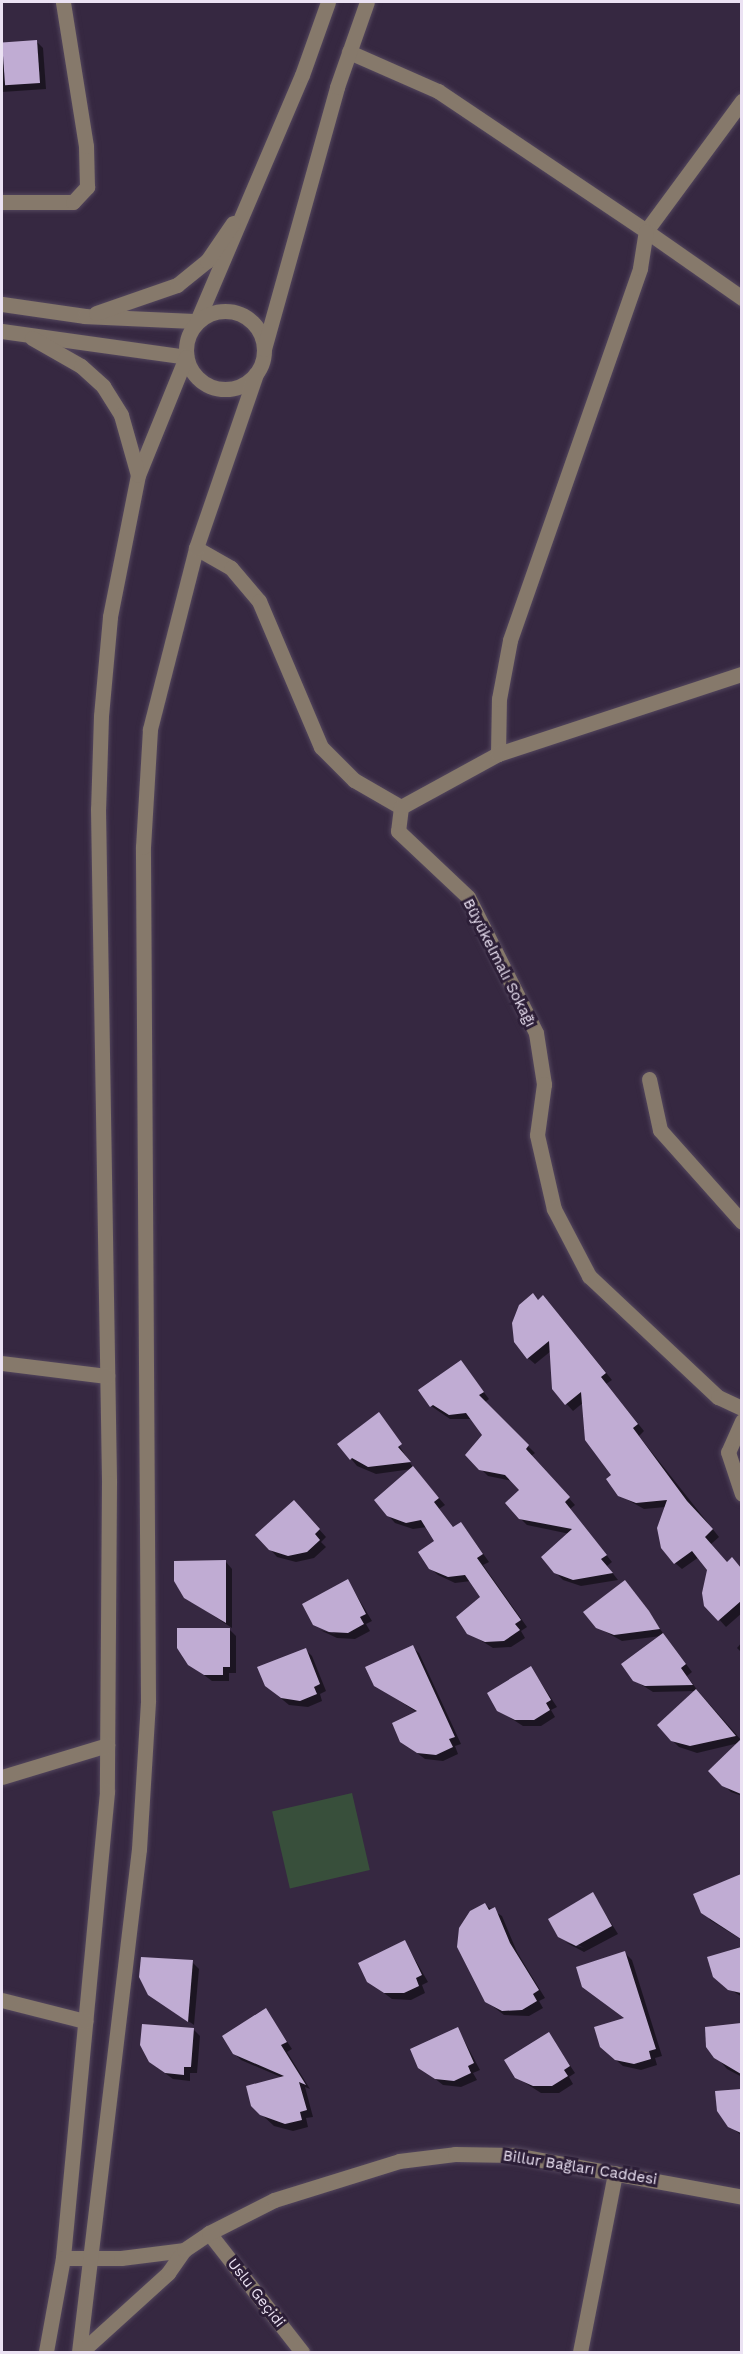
<!DOCTYPE html>
<meta charset="utf-8">
<style>
body{margin:0}
#map{position:relative;width:743px;height:2354px;overflow:hidden;background:#362841;font-family:"Work Sans",sans-serif}
div>[style]{position:absolute}
.green>*{inset:0;background:#384f3b;transform-origin:0 0}
.shadow>*{inset:0;background:#0007}
.building>*{inset:0;background:#c0acd3;transform-origin:0 0}
.roads{filter:drop-shadow(0 0 2px #53465d) drop-shadow(0 0 2px #53465d)}
.minor>*{height:15px;margin:-7.5px;padding:0 7.5px;transform-origin:7.5px;border-radius:7.5px;background:#86796b}
.minor>.ring{margin:-7.5px;padding:0;box-sizing:content-box;background:none;border:15px solid #86796b;border-radius:50%}
span{translate:-50% -50%;white-space:nowrap;text-align:center;line-height:1.15;-webkit-text-stroke:6px #2c1e37;paint-order:stroke}
.street-label{font-size:15px;color:#ebe2f3}
.frame{position:absolute;inset:0;border:3px solid #ebe2f3;pointer-events:none}
</style>
<div id="map">
<div class="green">
<i style="left:352px;top:1793px;width:79px;height:82px;rotate:77deg"></i>
</div>
<div class="shadow">
<i style="clip-path:polygon(37px 42px,43px 48px,46px 89px,2px 92px,2px 44px)"></i>
<i style="clip-path:polygon(539px 1301px,550px 1304px,612px 1380px,606px 1384px,644px 1431px,639px 1436px,719px 1537px,710px 1545px,727px 1563px,732px 1559px,742px 1569px,742px 1613px,726px 1627px,706px 1605px,709px 1569px,699px 1557px,682px 1569px,675px 1563px,666px 1507px,644px 1509px,619px 1495px,584px 1402px,573px 1411px,553px 1389px,551px 1351px,535px 1364px,528px 1358px)"></i>
<i style="clip-path:polygon(461px 1362px,489px 1399px,484px 1403px,535px 1453px,531px 1456px,575px 1505px,570px 1509px,612px 1562px,607px 1566px,618px 1580px,581px 1586px,563px 1580px,555px 1572px,570px 1534px,527px 1525px,520px 1518px,521px 1490px,513px 1481px,488px 1476px,467px 1455px,484px 1435px,472px 1419px,450px 1419px,431px 1406px)"></i>
<i style="clip-path:polygon(379px 1414px,414px 1469px,445px 1505px,439px 1509px,454px 1528px,461px 1524px,467px 1531px,489px 1562px,483px 1565px,527px 1627px,521px 1631px,525px 1638px,511px 1647px,493px 1648px,469px 1633px,482px 1598px,471px 1581px,455px 1583px,438px 1575px,430px 1568px,436px 1541px,427px 1527px,413px 1529px,395px 1523px,388px 1515px,412px 1469px,376px 1474px,357px 1466px,339px 1444px)"></i>
<i style="clip-path:polygon(301px 1509px,326px 1537px,321px 1542px,326px 1547px,314px 1558px,296px 1562px,277px 1557px,270px 1549px)"></i>
<i style="clip-path:polygon(226px 1562px,232px 1569px,232px 1628px,185px 1597px)"></i>
<i style="clip-path:polygon(348px 1581px,372px 1621px,366px 1624px,370px 1631px,355px 1639px,337px 1638px,320px 1630px,336px 1634px,316px 1625px)"></i>
<i style="clip-path:polygon(625px 1582px,692px 1672px,687px 1676px,698px 1691px,742px 1741px,742px 1796px,731px 1792px,710px 1771px,739px 1743px,697px 1753px,679px 1747px,672px 1740px,696px 1691px,653px 1692px,634px 1680px,661px 1636px,622px 1641px,597px 1627px)"></i>
<i style="clip-path:polygon(229px 1629px,236px 1636px,236px 1673px,229px 1673px,229px 1681px,212px 1681px,189px 1664px)"></i>
<i style="clip-path:polygon(742px 1642px,742px 1653px,737px 1648px)"></i>
<i style="clip-path:polygon(412px 1647px,419px 1653px,461px 1744px,455px 1746px,458px 1754px,443px 1761px,425px 1759px,401px 1741px,418px 1713px,375px 1685px)"></i>
<i style="clip-path:polygon(305px 1649px,312px 1656px,326px 1691px,320px 1694px,322px 1701px,308px 1707px,289px 1705px,266px 1686px)"></i>
<i style="clip-path:polygon(531px 1668px,557px 1707px,551px 1710px,555px 1717px,541px 1726px,523px 1726px,498px 1710px)"></i>
<i style="clip-path:polygon(741px 1876px,742px 1876px,742px 1940px,710px 1920px,695px 1895px)"></i>
<i style="clip-path:polygon(593px 1894px,618px 1934px,584px 1952px,565px 1942px,584px 1948px,561px 1937px)"></i>
<i style="clip-path:polygon(485px 1905px,502px 1916px,517px 1952px,545px 1998px,539px 2001px,543px 2008px,529px 2016px,504px 2015px,486px 2001px)"></i>
<i style="clip-path:polygon(405px 1942px,428px 1982px,422px 1985px,425px 1993px,411px 2000px,392px 1999px,368px 1981px)"></i>
<i style="clip-path:polygon(742px 1946px,742px 1997px,722px 1984px,709px 1958px)"></i>
<i style="clip-path:polygon(625px 1953px,632px 1960px,662px 2056px,655px 2058px,657px 2065px,641px 2070px,623px 2066px,609px 2054px,625px 2019px,583px 1986px)"></i>
<i style="clip-path:polygon(192px 1962px,199px 1969px,194px 2025px,152px 1996px)"></i>
<i style="clip-path:polygon(266px 2010px,292px 2049px,287px 2052px,310px 2089px,305px 2087px,313px 2117px,306px 2118px,308px 2127px,293px 2131px,274px 2126px,260px 2113px,283px 2078px,241px 2060px,234px 2053px)"></i>
<i style="clip-path:polygon(742px 2025px,742px 2077px,727px 2069px,708px 2047px,706px 2028px)"></i>
<i style="clip-path:polygon(143px 2026px,194px 2030px,200px 2036px,197px 2073px,190px 2073px,190px 2081px,173px 2079px,150px 2062px)"></i>
<i style="clip-path:polygon(458px 2029px,480px 2070px,473px 2073px,477px 2080px,461px 2087px,443px 2085px,420px 2067px)"></i>
<i style="clip-path:polygon(549px 2034px,575px 2073px,569px 2077px,573px 2084px,559px 2093px,541px 2093px,516px 2077px)"></i>
<i style="clip-path:polygon(742px 2090px,742px 2136px,730px 2126px,717px 2092px)"></i>
</div>
<div class="building">
<i style="left:37px;top:40px;width:43px;height:35px;rotate:86deg"></i>
<i style="clip-path:polygon(533px 1293px,538px 1300px,543px 1295px,606px 1373px,601px 1377px,638px 1424px,633px 1428px,687px 1501px,713px 1529px,705px 1537px,727px 1562px,732px 1557px,741px 1568px,741px 1601px,718px 1621px,704px 1606px,702px 1593px,707px 1570px,692px 1551px,674px 1564px,661px 1548px,657px 1528px,667px 1500px,636px 1503px,618px 1496px,606px 1479px,611px 1475px,585px 1440px,581px 1392px,565px 1405px,552px 1389px,549px 1341px,527px 1359px,514px 1342px,512px 1323px,519px 1305px)"></i>
<i style="clip-path:polygon(461px 1360px,484px 1392px,479px 1395px,529px 1445px,526px 1449px,570px 1497px,565px 1502px,607px 1555px,601px 1559px,613px 1573px,573px 1580px,554px 1573px,541px 1557px,572px 1529px,519px 1519px,505px 1503px,519px 1490px,505px 1475px,479px 1470px,465px 1455px,482px 1435px,466px 1413px,449px 1415px,433px 1405px,430px 1407px,418px 1390px)"></i>
<i style="clip-path:polygon(379px 1412px,402px 1444px,398px 1447px,411px 1462px,368px 1467px,352px 1458px,350px 1460px,337px 1444px)"></i>
<i style="clip-path:polygon(413px 1466px,439px 1498px,434px 1502px,453px 1527px,461px 1522px,483px 1554px,477px 1558px,521px 1620px,515px 1624px,520px 1630px,504px 1641px,485px 1642px,467px 1634px,456px 1617px,480px 1597px,465px 1575px,448px 1577px,429px 1569px,418px 1552px,434px 1541px,421px 1520px,406px 1523px,387px 1516px,374px 1500px)"></i>
<i style="clip-path:polygon(294px 1500px,320px 1529px,315px 1534px,320px 1540px,307px 1552px,288px 1556px,269px 1550px,255px 1535px)"></i>
<i style="clip-path:polygon(226px 1560px,226px 1623px,184px 1598px,174px 1581px,174px 1561px)"></i>
<i style="clip-path:polygon(348px 1579px,366px 1614px,360px 1617px,364px 1624px,348px 1633px,329px 1632px,313px 1625px,302px 1604px)"></i>
<i style="clip-path:polygon(625px 1580px,649px 1611px,660px 1629px,614px 1635px,596px 1628px,583px 1612px)"></i>
<i style="clip-path:polygon(177px 1628px,230px 1628px,230px 1667px,223px 1667px,223px 1675px,204px 1675px,188px 1665px,177px 1648px)"></i>
<i style="clip-path:polygon(663px 1633px,686px 1664px,681px 1668px,693px 1685px,645px 1686px,633px 1681px,621px 1664px)"></i>
<i style="clip-path:polygon(413px 1645px,455px 1737px,449px 1739px,453px 1747px,436px 1755px,417px 1753px,400px 1742px,392px 1723px,417px 1711px,374px 1686px,365px 1667px)"></i>
<i style="clip-path:polygon(306px 1648px,320px 1684px,314px 1687px,317px 1694px,300px 1701px,281px 1698px,265px 1686px,257px 1667px)"></i>
<i style="clip-path:polygon(531px 1666px,551px 1700px,546px 1703px,550px 1710px,534px 1720px,515px 1720px,497px 1711px,487px 1693px)"></i>
<i style="clip-path:polygon(696px 1689px,736px 1736px,690px 1746px,671px 1741px,657px 1725px)"></i>
<i style="clip-path:polygon(741px 1739px,741px 1794px,722px 1786px,708px 1771px)"></i>
<i style="clip-path:polygon(741px 1874px,741px 1939px,701px 1913px,693px 1894px)"></i>
<i style="clip-path:polygon(593px 1892px,612px 1926px,576px 1946px,558px 1937px,548px 1919px)"></i>
<i style="clip-path:polygon(485px 1903px,489px 1910px,495px 1907px,510px 1943px,539px 1990px,533px 1994px,537px 2001px,522px 2010px,502px 2011px,485px 2002px,457px 1947px,459px 1928px,470px 1911px)"></i>
<i style="clip-path:polygon(405px 1940px,422px 1975px,416px 1978px,419px 1986px,404px 1993px,384px 1993px,367px 1982px,358px 1963px)"></i>
<i style="clip-path:polygon(741px 1947px,741px 1993px,728px 1990px,713px 1977px,707px 1957px)"></i>
<i style="clip-path:polygon(625px 1951px,656px 2049px,649px 2051px,651px 2059px,634px 2064px,615px 2060px,600px 2047px,594px 2027px,624px 2018px,582px 1987px,576px 1967px)"></i>
<i style="clip-path:polygon(141px 1957px,193px 1960px,188px 2022px,148px 1995px,139px 1977px)"></i>
<i style="clip-path:polygon(266px 2008px,287px 2042px,281px 2045px,306px 2085px,299px 2082px,307px 2110px,300px 2112px,302px 2120px,285px 2124px,260px 2115px,251px 2106px,246px 2086px,284px 2076px,233px 2054px,222px 2036px)"></i>
<i style="clip-path:polygon(741px 2023px,741px 2074px,714px 2058px,706px 2047px,705px 2027px)"></i>
<i style="clip-path:polygon(142px 2024px,194px 2028px,191px 2067px,184px 2067px,184px 2075px,165px 2073px,149px 2062px,140px 2045px)"></i>
<i style="clip-path:polygon(458px 2027px,474px 2063px,468px 2066px,471px 2073px,454px 2081px,435px 2079px,418px 2068px,410px 2049px)"></i>
<i style="clip-path:polygon(549px 2032px,570px 2066px,564px 2070px,568px 2076px,552px 2086px,533px 2086px,515px 2078px,504px 2060px)"></i>
<i style="clip-path:polygon(741px 2089px,741px 2133px,728px 2127px,717px 2111px,715px 2091px)"></i>
</div>
<div class="roads">
<div class="minor">
<i style="left:349px;top:52px;width:97px;rotate:23.7deg"></i>
<i style="left:438px;top:91px;width:251px;rotate:33.9deg"></i>
<i style="left:646px;top:231px;width:162px;rotate:-53.6deg"></i>
<i style="left:2px;top:202px;width:71px"></i>
<i style="left:73px;top:202px;width:21px;rotate:-47deg"></i>
<i style="left:87px;top:187px;width:41px;rotate:-91.4deg"></i>
<i style="left:86px;top:146px;width:146px;rotate:-99.1deg"></i>
<i style="left:646px;top:231px;width:117px;rotate:34.9deg"></i>
<i style="left:2px;top:304px;width:84px;rotate:8.2deg"></i>
<i style="left:85px;top:316px;width:112px;rotate:2.6deg"></i>
<i style="left:197px;top:321px;width:267px;rotate:-66.9deg"></i>
<i style="left:302px;top:75px;width:77px;rotate:-70.4deg"></i>
<i class="ring" style="left:186px;top:311px;width:63px;height:63px"></i>
<i style="left:96px;top:313px;width:86px;rotate:-19.1deg"></i>
<i style="left:177px;top:285px;width:38px;rotate:-39deg"></i>
<i style="left:207px;top:261px;width:46px;rotate:-55.6deg"></i>
<i style="left:2px;top:331px;width:186px;rotate:8deg"></i>
<i style="left:186px;top:357px;width:127px;rotate:112.1deg"></i>
<i style="left:138px;top:475px;width:145px;rotate:101.2deg"></i>
<i style="left:110px;top:617px;width:99px;rotate:95.2deg"></i>
<i style="left:101px;top:716px;width:93px;rotate:91.8deg"></i>
<i style="left:98px;top:809px;width:674px;rotate:89.06deg"></i>
<i style="left:109px;top:1483px;width:309px;rotate:90.4deg"></i>
<i style="left:107px;top:1792px;width:468px;rotate:95.4deg"></i>
<i style="left:63px;top:2258px;width:96px;rotate:100.3deg"></i>
<i style="left:32px;top:338px;width:56px;rotate:29.7deg"></i>
<i style="left:81px;top:366px;width:30px;rotate:42deg"></i>
<i style="left:103px;top:386px;width:34px;rotate:58deg"></i>
<i style="left:121px;top:415px;width:62px;rotate:74.2deg"></i>
<i style="left:264px;top:349px;width:272px;rotate:-74.4deg"></i>
<i style="left:337px;top:87px;width:90px;rotate:-70.6deg"></i>
<i style="left:196px;top:548px;width:40px;rotate:29.7deg"></i>
<i style="left:231px;top:568px;width:43px;rotate:49.7deg"></i>
<i style="left:259px;top:601px;width:159px;rotate:67deg"></i>
<i style="left:321px;top:747px;width:47px;rotate:45deg"></i>
<i style="left:354px;top:780px;width:54px;rotate:29.9deg"></i>
<i style="left:401px;top:807px;width:24px;rotate:97deg"></i>
<i style="left:398px;top:831px;width:96px;rotate:43.3deg"></i>
<i style="left:468px;top:897px;width:152px;rotate:63.4deg"></i>
<i style="left:536px;top:1033px;width:52px;rotate:81.1deg"></i>
<i style="left:544px;top:1084px;width:51px;rotate:97.8deg"></i>
<i style="left:537px;top:1135px;width:76px;rotate:77.1deg"></i>
<i style="left:554px;top:1209px;width:76px;rotate:62.4deg"></i>
<i style="left:589px;top:1276px;width:177px;rotate:43.2deg"></i>
<i style="left:718px;top:1397px;width:26px;rotate:25deg"></i>
<i style="left:498px;top:754px;width:55px;rotate:-89deg"></i>
<i style="left:499px;top:699px;width:60px;rotate:-79.4deg"></i>
<i style="left:510px;top:640px;width:394px;rotate:-70.7deg"></i>
<i style="left:640px;top:268px;width:37px;rotate:-81deg"></i>
<i style="left:401px;top:807px;width:111px;rotate:-28.7deg"></i>
<i style="left:498px;top:754px;width:257px;rotate:-18.2deg"></i>
<i style="left:649px;top:1079px;width:52px;rotate:77.8deg"></i>
<i style="left:660px;top:1130px;width:123px;rotate:48.3deg"></i>
<i style="left:2px;top:1363px;width:106px;rotate:7.1deg"></i>
<i style="left:742px;top:1421px;width:34px;rotate:114deg"></i>
<i style="left:728px;top:1452px;width:44px;rotate:71.6deg"></i>
<i style="left:2px;top:1777px;width:110px;rotate:-16.9deg"></i>
<i style="left:2px;top:2000px;width:86px;rotate:14.2deg"></i>
<i style="left:209px;top:2233px;width:151px;rotate:52deg"></i>
<i style="left:63px;top:2258px;width:58px"></i>
<i style="left:121px;top:2258px;width:64px;rotate:-7.2deg"></i>
<i style="left:79px;top:2352px;width:507px;rotate:-83.2deg"></i>
<i style="left:139px;top:1849px;width:149px;rotate:-86.5deg"></i>
<i style="left:148px;top:1700px;width:853px;rotate:-90.34deg"></i>
<i style="left:143px;top:847px;width:118px;rotate:-86.6deg"></i>
<i style="left:150px;top:729px;width:187px;rotate:-75.7deg"></i>
<i style="left:196px;top:548px;width:184px;rotate:-71deg"></i>
<i style="left:81px;top:2352px;width:118px;rotate:-42.2deg"></i>
<i style="left:168px;top:2273px;width:28px;rotate:-55deg"></i>
<i style="left:184px;top:2250px;width:30px;rotate:-34deg"></i>
<i style="left:209px;top:2233px;width:73px;rotate:-26.9deg"></i>
<i style="left:274px;top:2200px;width:131px;rotate:-17.3deg"></i>
<i style="left:399px;top:2161px;width:56px;rotate:-7.1deg"></i>
<i style="left:455px;top:2154px;width:59px;rotate:1deg"></i>
<i style="left:514px;top:2155px;width:232px;rotate:10.4deg"></i>
<i style="left:580px;top:2352px;width:182px;rotate:-78.9deg"></i>
</div>
</div>
<div class="street-label">
<span style="left:499px;top:963px;rotate:63deg">Büyükelmalı Sokağı</span>
<span style="left:580px;top:2168px;rotate:9deg">Billur Bağları Caddesi</span>
<span style="left:256px;top:2293px;rotate:52deg">Uslu Geçidi</span>
</div>
<div class="frame"></div>
</div>
